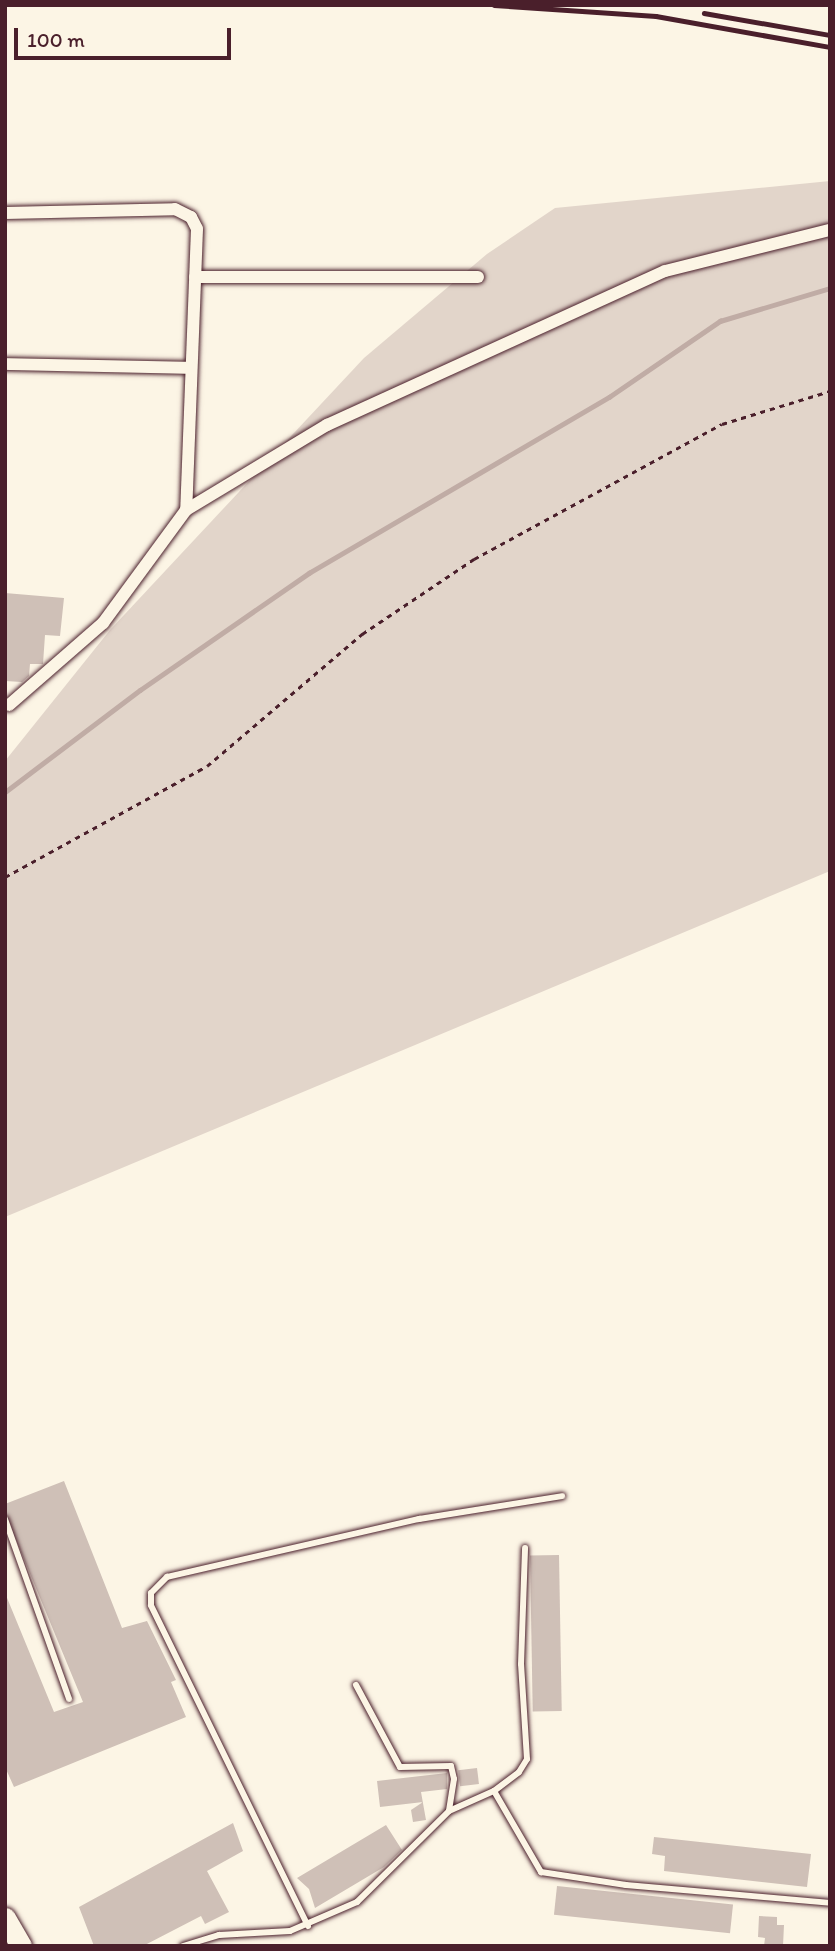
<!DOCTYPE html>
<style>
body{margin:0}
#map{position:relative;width:835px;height:1951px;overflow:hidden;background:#fcf5e5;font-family:Itim,sans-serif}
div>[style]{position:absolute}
.green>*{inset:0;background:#e2d5ca}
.stream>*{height:4.5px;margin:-2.25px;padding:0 2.25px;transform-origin:2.25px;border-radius:2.25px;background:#c0aca5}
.building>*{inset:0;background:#cfc0b7;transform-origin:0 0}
.path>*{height:2.5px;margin-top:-1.25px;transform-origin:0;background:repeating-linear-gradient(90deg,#4a1f2b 0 5px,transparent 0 10px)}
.roads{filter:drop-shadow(0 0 2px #4a1f2b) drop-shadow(0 0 2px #4a1f2b)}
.service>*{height:6px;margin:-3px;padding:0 3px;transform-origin:3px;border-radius:3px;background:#fcf5e5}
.minor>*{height:12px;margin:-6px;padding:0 6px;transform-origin:6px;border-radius:6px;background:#fcf5e5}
.trunk>*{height:21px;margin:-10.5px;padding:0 10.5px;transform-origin:10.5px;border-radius:10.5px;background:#fcf5e5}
.rail>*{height:4.5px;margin:-2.25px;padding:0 2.25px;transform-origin:2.25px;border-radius:2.25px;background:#4a1f2b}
span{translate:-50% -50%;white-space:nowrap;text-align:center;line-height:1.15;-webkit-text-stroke:5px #fcf5e5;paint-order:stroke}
.frame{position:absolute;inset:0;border:7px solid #4a1f2b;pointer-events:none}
.scale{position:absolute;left:14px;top:28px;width:217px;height:32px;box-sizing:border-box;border:4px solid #4a1f2b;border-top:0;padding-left:9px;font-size:21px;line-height:24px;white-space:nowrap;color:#4a1f2b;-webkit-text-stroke:5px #fcf5e5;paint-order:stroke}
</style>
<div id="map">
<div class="green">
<i style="clip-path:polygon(830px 181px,830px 871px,5px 1217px,5px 761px,110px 630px,364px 358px,487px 254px,555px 208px)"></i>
</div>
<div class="stream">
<i style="left:5px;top:792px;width:169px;rotate:-37.1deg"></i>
<i style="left:140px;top:690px;width:206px;rotate:-34.7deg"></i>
<i style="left:309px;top:573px;width:348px;rotate:-30.4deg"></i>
<i style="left:609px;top:397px;width:135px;rotate:-34.4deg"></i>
<i style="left:720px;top:321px;width:115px;rotate:-16.7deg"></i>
</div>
<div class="building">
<i style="clip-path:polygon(5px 593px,64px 598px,60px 636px,45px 635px,43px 664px,30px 664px,29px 676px,22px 682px,5px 681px)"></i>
<i style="clip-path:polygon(64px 1481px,122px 1628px,147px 1621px,176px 1680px,171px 1682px,186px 1717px,14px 1787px,5px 1767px,5px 1593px,54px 1712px,83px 1702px,5px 1513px,5px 1504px)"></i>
<i style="left:559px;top:1555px;width:156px;height:29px;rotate:89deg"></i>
<i style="left:477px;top:1768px;width:16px;height:19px;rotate:83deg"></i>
<i style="clip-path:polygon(447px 1773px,447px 1789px,421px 1792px,426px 1820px,413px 1822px,411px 1810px,423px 1802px,380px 1807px,377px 1781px)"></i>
<i style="clip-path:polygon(233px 1823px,243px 1851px,207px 1871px,229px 1912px,205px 1924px,201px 1916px,143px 1946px,94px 1946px,79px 1907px)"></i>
<i style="clip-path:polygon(386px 1825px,402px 1850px,384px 1867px,315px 1908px,309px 1889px,297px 1878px)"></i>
<i style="clip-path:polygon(654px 1837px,811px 1854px,807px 1887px,664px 1871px,665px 1856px,652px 1854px)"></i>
<i style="left:557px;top:1886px;width:177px;height:29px;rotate:6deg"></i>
<i style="clip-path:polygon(759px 1916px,777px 1917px,777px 1925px,784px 1925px,783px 1946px,764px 1946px,765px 1938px,758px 1937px)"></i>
</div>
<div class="path">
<i style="left:5px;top:877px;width:230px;rotate:-28.8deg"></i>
<i style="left:207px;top:766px;width:204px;rotate:-40.4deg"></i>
<i style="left:362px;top:634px;width:135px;rotate:-33.8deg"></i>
<i style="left:474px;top:559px;width:282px;rotate:-28.6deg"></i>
<i style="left:722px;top:424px;width:113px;rotate:-17deg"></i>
</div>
<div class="roads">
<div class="service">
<i style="left:5px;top:1519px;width:191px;rotate:70.4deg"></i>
<i style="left:356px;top:1685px;width:93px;rotate:61.8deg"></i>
<i style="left:400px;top:1767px;width:51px;rotate:-1.1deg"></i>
<i style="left:451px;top:1766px;width:13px;rotate:77deg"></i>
<i style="left:454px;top:1779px;width:32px;rotate:99deg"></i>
<i style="left:494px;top:1791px;width:94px;rotate:59.9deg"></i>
<i style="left:541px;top:1872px;width:86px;rotate:8.7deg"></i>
<i style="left:626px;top:1885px;width:205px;rotate:5deg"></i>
<i style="left:308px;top:1926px;width:357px;rotate:-116.1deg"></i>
<i style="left:151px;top:1605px;width:12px;rotate:-90deg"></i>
<i style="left:151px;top:1593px;width:23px;rotate:-45deg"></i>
<i style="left:167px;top:1577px;width:259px;rotate:-13deg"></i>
<i style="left:419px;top:1519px;width:145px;rotate:-9.1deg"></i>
<i style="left:183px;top:1946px;width:38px;rotate:-17deg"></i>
<i style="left:219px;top:1935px;width:71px;rotate:-3.2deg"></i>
<i style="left:290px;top:1931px;width:73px;rotate:-23.4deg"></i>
<i style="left:357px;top:1902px;width:129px;rotate:-44.7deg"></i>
<i style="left:449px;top:1811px;width:49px;rotate:-24deg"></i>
<i style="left:494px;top:1791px;width:31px;rotate:-37deg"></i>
<i style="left:519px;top:1772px;width:15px;rotate:-58deg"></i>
<i style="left:527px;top:1759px;width:95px;rotate:-93.6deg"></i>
<i style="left:521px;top:1664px;width:116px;rotate:-88deg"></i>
</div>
<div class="minor">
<i style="left:5px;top:213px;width:170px;rotate:-1.3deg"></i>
<i style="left:175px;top:209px;width:18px;rotate:27deg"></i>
<i style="left:191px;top:217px;width:13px;rotate:63deg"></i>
<i style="left:197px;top:229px;width:281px;rotate:92.2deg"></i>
<i style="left:195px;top:277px;width:283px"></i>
<i style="left:5px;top:364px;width:186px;rotate:1.2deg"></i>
<i style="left:9px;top:705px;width:125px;rotate:-41.1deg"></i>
<i style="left:103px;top:623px;width:140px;rotate:-53.7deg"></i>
<i style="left:186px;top:510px;width:165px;rotate:-31.1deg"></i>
<i style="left:327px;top:425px;width:371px;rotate:-24.5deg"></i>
<i style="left:665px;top:271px;width:170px;rotate:-14deg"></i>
</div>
<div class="trunk">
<i style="left:5px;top:1918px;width:32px;rotate:60deg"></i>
</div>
</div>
<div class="rail">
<i style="left:494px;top:5px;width:162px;rotate:3.9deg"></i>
<i style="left:656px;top:16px;width:177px;rotate:10.1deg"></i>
<i style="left:704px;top:13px;width:128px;rotate:9.9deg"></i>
</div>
<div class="frame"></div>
<div class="scale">100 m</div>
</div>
